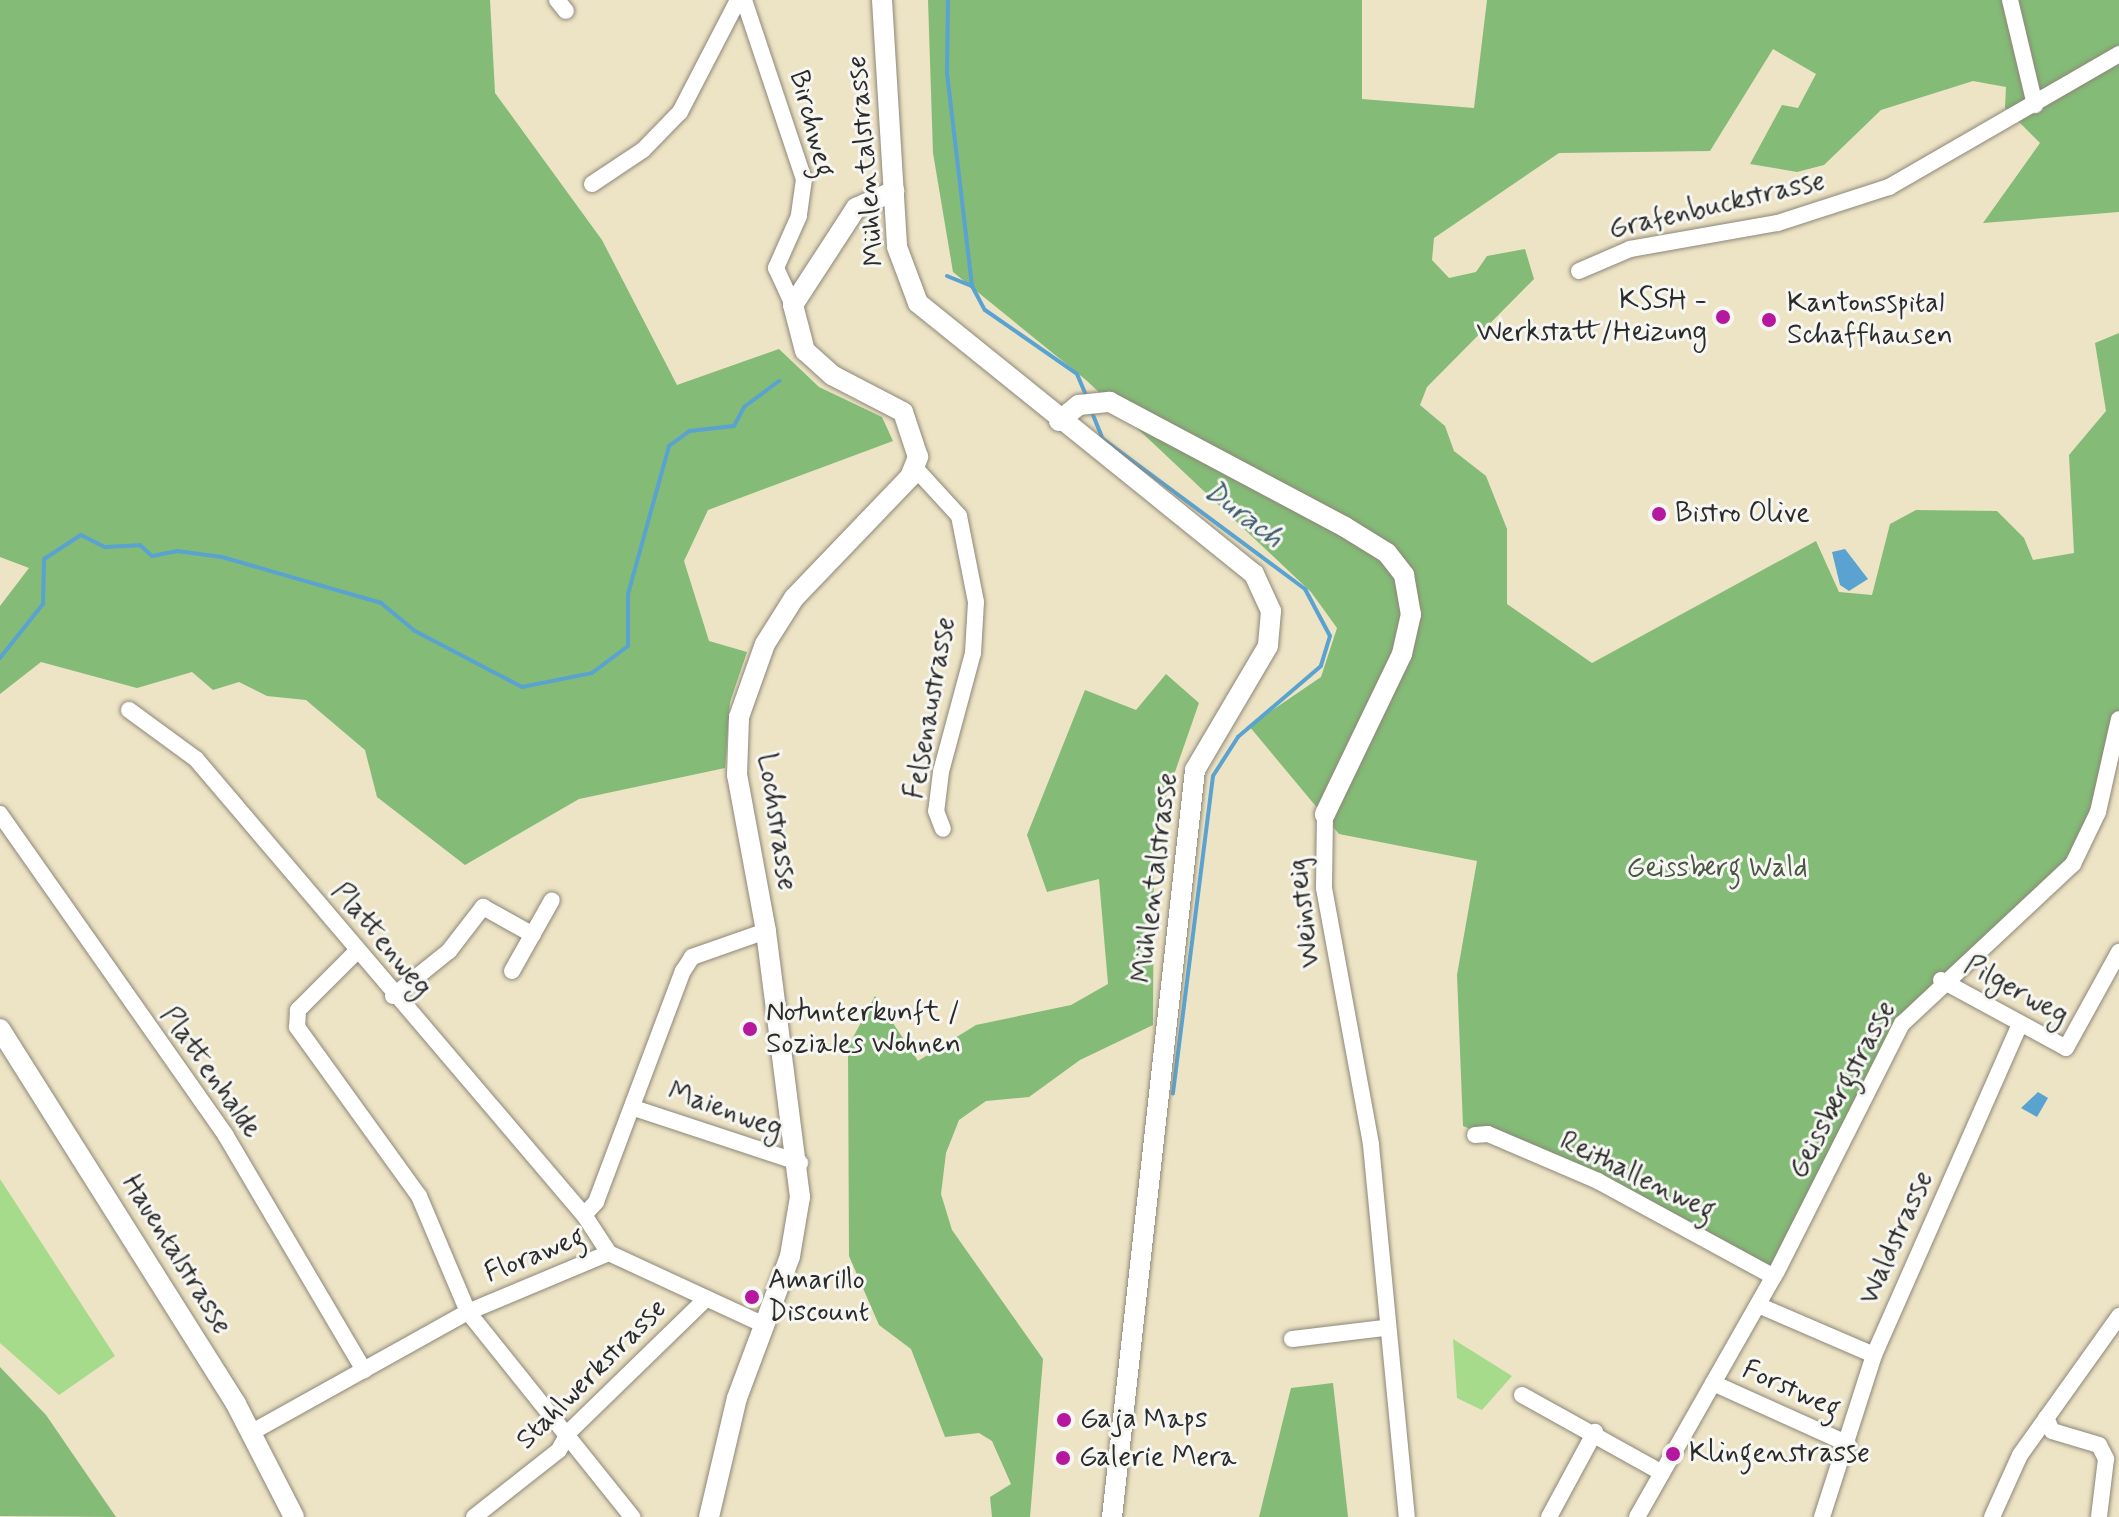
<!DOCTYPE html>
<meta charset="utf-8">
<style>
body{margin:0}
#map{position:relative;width:2119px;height:1517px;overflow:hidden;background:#ede3c5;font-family:Mynerve,sans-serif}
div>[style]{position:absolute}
.green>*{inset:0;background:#a6db8b}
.forest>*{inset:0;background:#84bb77}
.water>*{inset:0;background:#5aa3d1}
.stream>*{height:4px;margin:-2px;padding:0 2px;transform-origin:2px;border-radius:2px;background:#5aa3d1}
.roads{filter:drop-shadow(0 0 2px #8c8778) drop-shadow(0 0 2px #8c8778)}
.minor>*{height:16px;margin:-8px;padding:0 8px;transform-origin:8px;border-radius:8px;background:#fff}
.tertiary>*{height:20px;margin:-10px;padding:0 10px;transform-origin:10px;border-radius:10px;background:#fff}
.dots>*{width:22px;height:22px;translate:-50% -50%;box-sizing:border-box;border:4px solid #f6f6f2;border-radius:50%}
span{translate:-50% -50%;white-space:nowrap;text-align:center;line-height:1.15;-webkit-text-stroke:6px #f6f6f2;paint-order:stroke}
.street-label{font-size:28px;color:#2b2b2b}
.poi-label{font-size:28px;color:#2b2b2b}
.right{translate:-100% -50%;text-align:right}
.left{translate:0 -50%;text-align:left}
.park-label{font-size:28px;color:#4a5743}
.water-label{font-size:30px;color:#3e5b6d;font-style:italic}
</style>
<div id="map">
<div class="green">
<i style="clip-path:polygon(0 1179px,115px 1356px,59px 1395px,0 1343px)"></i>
<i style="clip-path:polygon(1453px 1339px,1512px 1376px,1482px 1410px,1457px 1398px)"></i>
</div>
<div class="forest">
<i style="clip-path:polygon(0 0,490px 0,495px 93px,602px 240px,677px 385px,779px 349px,819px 387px,882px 417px,893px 441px,708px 510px,684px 561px,709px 641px,747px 652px,730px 702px,725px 768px,579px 799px,465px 865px,377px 797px,365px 750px,306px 700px,267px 696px,239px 682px,213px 690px,192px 672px,137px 688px,41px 662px,0 694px,0 606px,29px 568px,0 557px)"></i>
<i style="clip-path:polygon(928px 0,1362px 0,1362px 99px,1474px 108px,1487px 0,2119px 0,2119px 212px,1983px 223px,2040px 143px,2005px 108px,2006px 87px,1973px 81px,1881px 110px,1824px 165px,1797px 172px,1750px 164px,1782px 105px,1798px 108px,1816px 74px,1773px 49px,1710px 151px,1559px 153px,1434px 238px,1432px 260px,1449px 278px,1476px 272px,1487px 256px,1525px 249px,1534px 279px,1427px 387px,1420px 405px,1445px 426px,1454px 451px,1486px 476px,1507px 529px,1507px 604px,1592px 663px,1816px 541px,1839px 592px,1872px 595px,1890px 524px,1916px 510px,1997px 511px,2024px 538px,2033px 560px,2074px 553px,2069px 455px,2106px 411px,2095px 343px,2119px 333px,2119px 719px,2109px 775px,2073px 864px,1917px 1003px,1774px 1277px,1598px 1181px,1463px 1126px,1457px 975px,1477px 861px,1339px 834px,1249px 726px,1321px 677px,1337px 628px,1311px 592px,1086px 380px,953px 272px,933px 153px)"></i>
<i style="clip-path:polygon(1166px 674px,1199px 703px,1154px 832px,1153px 1025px,1080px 1060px,1029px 1097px,986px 1101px,959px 1120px,946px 1153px,941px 1194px,952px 1230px,1043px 1359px,1030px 1517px,992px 1517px,990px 1497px,1011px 1484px,992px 1441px,979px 1433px,945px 1437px,911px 1349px,879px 1325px,849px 1256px,848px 1047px,875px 996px,918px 1061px,976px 1025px,1071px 1005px,1108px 984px,1099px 879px,1047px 892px,1027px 835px,1085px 690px,1136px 710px)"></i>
<i style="clip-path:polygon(0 1367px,46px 1415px,116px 1517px,0 1516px)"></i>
<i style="clip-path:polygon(1333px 1383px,1348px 1517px,1259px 1517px,1291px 1388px)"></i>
</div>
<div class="water">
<i style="clip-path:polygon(1845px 549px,1868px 579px,1849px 591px,1840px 585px,1832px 552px)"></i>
<i style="clip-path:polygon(2038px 1092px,2048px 1098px,2037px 1117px,2021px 1108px)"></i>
</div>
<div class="stream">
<i style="left:948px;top:0;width:73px;rotate:90.8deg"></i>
<i style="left:947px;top:73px;width:214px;rotate:83.3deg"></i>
<i style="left:972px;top:286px;width:27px;rotate:62deg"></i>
<i style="left:985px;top:310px;width:112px;rotate:34.8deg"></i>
<i style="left:1077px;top:374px;width:26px;rotate:67deg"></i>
<i style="left:947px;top:276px;width:27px;rotate:22deg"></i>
<i style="left:1091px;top:410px;width:31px;rotate:68deg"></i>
<i style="left:1103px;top:439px;width:252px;rotate:36.6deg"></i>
<i style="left:1305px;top:589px;width:53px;rotate:62deg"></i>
<i style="left:1330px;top:636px;width:31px;rotate:107deg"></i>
<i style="left:1321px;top:666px;width:109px;rotate:139.5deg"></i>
<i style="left:1238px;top:737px;width:46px;rotate:122.7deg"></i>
<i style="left:1213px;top:776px;width:320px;rotate:97.2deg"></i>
<i style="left:0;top:658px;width:69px;rotate:-51.5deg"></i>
<i style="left:43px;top:604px;width:45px;rotate:-88.7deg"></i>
<i style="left:44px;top:559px;width:44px;rotate:-33deg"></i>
<i style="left:81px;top:535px;width:27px;rotate:27deg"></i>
<i style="left:105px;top:547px;width:35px;rotate:-3deg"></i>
<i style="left:140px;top:545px;width:16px;rotate:43deg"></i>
<i style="left:152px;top:556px;width:25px;rotate:-11deg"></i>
<i style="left:177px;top:551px;width:45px;rotate:7.6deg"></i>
<i style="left:222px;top:557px;width:166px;rotate:16.1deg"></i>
<i style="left:381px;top:603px;width:44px;rotate:39.5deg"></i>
<i style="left:415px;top:631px;width:121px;rotate:27.6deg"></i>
<i style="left:522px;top:687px;width:71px;rotate:-11.3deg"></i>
<i style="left:592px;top:673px;width:45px;rotate:-36.9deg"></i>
<i style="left:628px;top:646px;width:52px;rotate:-90deg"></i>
<i style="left:628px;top:594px;width:154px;rotate:-74.5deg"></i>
<i style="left:669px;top:446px;width:26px;rotate:-36deg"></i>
<i style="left:690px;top:431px;width:44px;rotate:-6.5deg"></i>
<i style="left:734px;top:426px;width:21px;rotate:-62deg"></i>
<i style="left:744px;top:407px;width:44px;rotate:-36.6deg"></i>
</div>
<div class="roads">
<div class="minor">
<i style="left:557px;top:0;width:14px;rotate:51deg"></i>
<i style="left:744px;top:0;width:189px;rotate:71.5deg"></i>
<i style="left:804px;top:179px;width:37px;rotate:98deg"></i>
<i style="left:799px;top:216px;width:57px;rotate:113.9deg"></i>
<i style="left:776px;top:268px;width:41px;rotate:65.3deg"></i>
<i style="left:2010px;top:0;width:108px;rotate:76.6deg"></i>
<i style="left:592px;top:184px;width:61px;rotate:-33.7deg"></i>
<i style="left:643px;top:150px;width:53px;rotate:-45.8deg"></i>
<i style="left:680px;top:112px;width:126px;rotate:-62.6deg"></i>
<i style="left:1579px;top:271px;width:56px;rotate:-23.3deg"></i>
<i style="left:1630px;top:249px;width:150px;rotate:-10deg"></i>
<i style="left:1778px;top:223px;width:117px;rotate:-18deg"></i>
<i style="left:1889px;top:187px;width:266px;rotate:-30deg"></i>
<i style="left:916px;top:469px;width:64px;rotate:47.5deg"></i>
<i style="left:959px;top:516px;width:88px;rotate:78.8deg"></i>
<i style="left:976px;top:602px;width:51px;rotate:93.4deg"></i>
<i style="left:973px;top:653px;width:123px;rotate:105.1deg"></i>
<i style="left:941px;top:772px;width:39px;rotate:97deg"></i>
<i style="left:936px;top:811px;width:19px;rotate:69deg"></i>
<i style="left:129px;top:710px;width:83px;rotate:36.2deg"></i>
<i style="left:196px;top:759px;width:599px;rotate:49.61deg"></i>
<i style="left:0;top:814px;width:393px;rotate:54.9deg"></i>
<i style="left:226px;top:1136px;width:272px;rotate:59.5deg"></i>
<i style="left:1325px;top:814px;width:74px;rotate:90.8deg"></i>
<i style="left:1324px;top:888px;width:261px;rotate:79.6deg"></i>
<i style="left:1371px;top:1145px;width:374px;rotate:84.5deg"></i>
<i style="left:355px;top:953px;width:81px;rotate:135deg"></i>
<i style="left:298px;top:1010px;width:17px;rotate:93deg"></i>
<i style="left:297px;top:1027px;width:208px;rotate:54.2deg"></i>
<i style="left:419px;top:1196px;width:126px;rotate:67.1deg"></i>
<i style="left:468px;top:1312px;width:263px;rotate:51.3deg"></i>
<i style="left:512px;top:971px;width:81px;rotate:-60.6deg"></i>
<i style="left:1941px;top:980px;width:142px;rotate:28.5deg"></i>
<i style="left:2066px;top:1048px;width:110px;rotate:-61.1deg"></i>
<i style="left:393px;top:996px;width:72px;rotate:-38.8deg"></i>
<i style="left:449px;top:951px;width:56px;rotate:-52.3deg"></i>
<i style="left:483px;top:907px;width:57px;rotate:29.2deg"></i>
<i style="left:634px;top:1108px;width:175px;rotate:18.3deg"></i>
<i style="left:1475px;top:1135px;width:13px;rotate:-4deg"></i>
<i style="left:1488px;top:1134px;width:120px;rotate:23.1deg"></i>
<i style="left:1598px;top:1181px;width:200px;rotate:28.6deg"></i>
<i style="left:609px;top:1253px;width:171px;rotate:24.9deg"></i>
<i style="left:1758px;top:1305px;width:126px;rotate:23.3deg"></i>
<i style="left:1874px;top:1355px;width:359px;rotate:-66.2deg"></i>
<i style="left:1292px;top:1339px;width:93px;rotate:-6.8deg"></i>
<i style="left:1713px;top:1383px;width:148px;rotate:24.3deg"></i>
<i style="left:1522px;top:1395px;width:160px;rotate:29.1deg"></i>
<i style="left:2046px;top:1418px;width:14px;rotate:65deg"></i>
<i style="left:2052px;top:1431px;width:49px;rotate:16.6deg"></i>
<i style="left:2099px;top:1445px;width:16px;rotate:63deg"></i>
<i style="left:2106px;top:1459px;width:58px;rotate:96.9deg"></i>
<i style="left:252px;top:1432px;width:247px;rotate:-29.1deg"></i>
<i style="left:468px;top:1312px;width:153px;rotate:-22.7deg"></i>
<i style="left:609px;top:1253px;width:45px;rotate:-123.3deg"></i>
<i style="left:584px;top:1215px;width:18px;rotate:-47deg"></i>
<i style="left:596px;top:1202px;width:247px;rotate:-69.4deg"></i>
<i style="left:683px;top:971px;width:17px;rotate:-57deg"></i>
<i style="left:692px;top:957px;width:78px;rotate:-19.4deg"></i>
<i style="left:474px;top:1517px;width:108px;rotate:-38.2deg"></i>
<i style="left:559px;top:1450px;width:21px;rotate:-61deg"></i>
<i style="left:569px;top:1432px;width:191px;rotate:-44.2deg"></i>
<i style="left:1549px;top:1517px;width:97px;rotate:-61.6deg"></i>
<i style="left:1637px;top:1517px;width:283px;rotate:-60.4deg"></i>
<i style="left:1777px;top:1271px;width:277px;rotate:-63.2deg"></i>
<i style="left:1902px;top:1024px;width:234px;rotate:-43.1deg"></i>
<i style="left:2073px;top:864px;width:58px;rotate:-64.3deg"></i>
<i style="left:2098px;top:812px;width:95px;rotate:-77.3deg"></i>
<i style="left:1822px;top:1517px;width:170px;rotate:-72.2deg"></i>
<i style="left:1992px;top:1517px;width:68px;rotate:-65.7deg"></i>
<i style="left:2020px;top:1455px;width:171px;rotate:-54.5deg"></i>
</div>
<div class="tertiary">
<i style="left:882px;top:0;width:247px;rotate:86.5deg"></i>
<i style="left:897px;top:247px;width:60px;rotate:69.4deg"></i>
<i style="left:918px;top:303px;width:432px;rotate:38.9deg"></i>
<i style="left:1254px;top:574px;width:41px;rotate:65.3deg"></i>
<i style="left:1271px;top:611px;width:35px;rotate:95deg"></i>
<i style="left:1268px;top:646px;width:144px;rotate:120.5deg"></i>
<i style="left:1195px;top:770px;width:752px;rotate:96.34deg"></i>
<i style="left:1059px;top:421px;width:26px;rotate:-39deg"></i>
<i style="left:1079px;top:405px;width:31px;rotate:-6deg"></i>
<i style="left:1110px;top:402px;width:266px;rotate:28deg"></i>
<i style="left:1345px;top:527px;width:49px;rotate:31.8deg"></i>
<i style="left:1387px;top:553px;width:28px;rotate:52deg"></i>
<i style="left:1404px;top:575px;width:40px;rotate:80deg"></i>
<i style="left:1411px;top:614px;width:41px;rotate:102.7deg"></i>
<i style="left:1402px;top:654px;width:178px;rotate:115.7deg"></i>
<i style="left:0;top:1029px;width:443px;rotate:57.8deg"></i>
<i style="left:236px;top:1404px;width:127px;rotate:62.8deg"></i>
<i style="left:709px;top:1517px;width:122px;rotate:-76.8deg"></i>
<i style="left:737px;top:1398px;width:152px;rotate:-69.5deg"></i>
<i style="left:790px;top:1256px;width:60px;rotate:-80.4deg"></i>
<i style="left:800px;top:1197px;width:268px;rotate:-97.3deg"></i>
<i style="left:766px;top:931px;width:159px;rotate:-100.5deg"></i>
<i style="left:737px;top:775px;width:58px;rotate:-88deg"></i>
<i style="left:739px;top:717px;width:77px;rotate:-70.4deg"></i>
<i style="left:765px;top:644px;width:54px;rotate:-57.8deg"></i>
<i style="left:794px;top:598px;width:168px;rotate:-46.2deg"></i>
<i style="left:910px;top:477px;width:22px;rotate:-68deg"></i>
<i style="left:918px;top:457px;width:47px;rotate:-108.4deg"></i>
<i style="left:903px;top:412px;width:80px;rotate:-152.5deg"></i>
<i style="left:832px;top:375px;width:36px;rotate:-138deg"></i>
<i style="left:805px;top:351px;width:48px;rotate:-104.6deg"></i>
<i style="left:793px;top:305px;width:116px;rotate:-57deg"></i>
<i style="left:856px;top:208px;width:42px;rotate:-24.1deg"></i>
</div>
</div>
<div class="dots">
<i style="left:1723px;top:317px;background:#b5179e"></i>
<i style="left:1769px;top:320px;background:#b5179e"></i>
<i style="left:1659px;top:514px;background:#b5179e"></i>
<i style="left:750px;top:1029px;background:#b5179e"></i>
<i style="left:752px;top:1297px;background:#b5179e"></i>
<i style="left:1064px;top:1420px;background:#b5179e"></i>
<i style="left:1673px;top:1454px;background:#b5179e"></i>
<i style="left:1063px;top:1458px;background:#b5179e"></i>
</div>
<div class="street-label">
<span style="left:811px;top:124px;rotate:75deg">Birchweg</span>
<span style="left:867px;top:161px;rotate:-95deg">Mühlentalstrasse</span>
<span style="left:1717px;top:206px;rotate:-13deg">Grafenbuckstrasse</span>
<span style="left:931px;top:708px;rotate:-80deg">Felsenaustrasse</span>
<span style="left:776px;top:822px;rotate:81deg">Lochstrasse</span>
<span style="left:1156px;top:878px;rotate:-83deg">Mühlentalstrasse</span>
<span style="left:1305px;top:913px;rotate:-97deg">Weinsteig</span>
<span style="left:381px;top:940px;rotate:50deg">Plattenweg</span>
<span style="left:2016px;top:991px;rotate:29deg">Pilgerweg</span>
<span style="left:210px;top:1073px;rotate:55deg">Plattenhalde</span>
<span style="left:1843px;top:1090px;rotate:-62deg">Geissbergstrasse</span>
<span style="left:725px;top:1111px;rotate:19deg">Maienweg</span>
<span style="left:1637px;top:1177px;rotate:26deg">Reithallenweg</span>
<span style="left:1897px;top:1238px;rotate:-66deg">Waldstrasse</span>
<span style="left:176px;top:1255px;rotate:58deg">Hauentalstrasse</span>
<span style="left:535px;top:1256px;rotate:-22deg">Floraweg</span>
<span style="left:592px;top:1375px;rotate:-45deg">Stahlwerkstrasse</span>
<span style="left:1791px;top:1390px;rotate:24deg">Forstweg</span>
</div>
<div class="poi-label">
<span class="right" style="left:1707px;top:317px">KSSH -<br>Werkstatt/Heizung</span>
<span class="left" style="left:1787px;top:320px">Kantonsspital<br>Schaffhausen</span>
<span class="left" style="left:1675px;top:514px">Bistro Olive</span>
<span class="left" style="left:766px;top:1029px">Notunterkunft /<br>Soziales Wohnen</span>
<span class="left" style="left:768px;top:1297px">Amarillo<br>Discount</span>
<span class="left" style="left:1080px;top:1420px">Gaja Maps</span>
<span class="left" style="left:1689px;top:1454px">Klingenstrasse</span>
<span class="left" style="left:1079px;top:1458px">Galerie Mera</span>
</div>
<div class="park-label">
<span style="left:1717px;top:869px">Geissberg Wald</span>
</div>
<div class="water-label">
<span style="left:1243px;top:515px;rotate:37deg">Durach</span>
</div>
</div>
